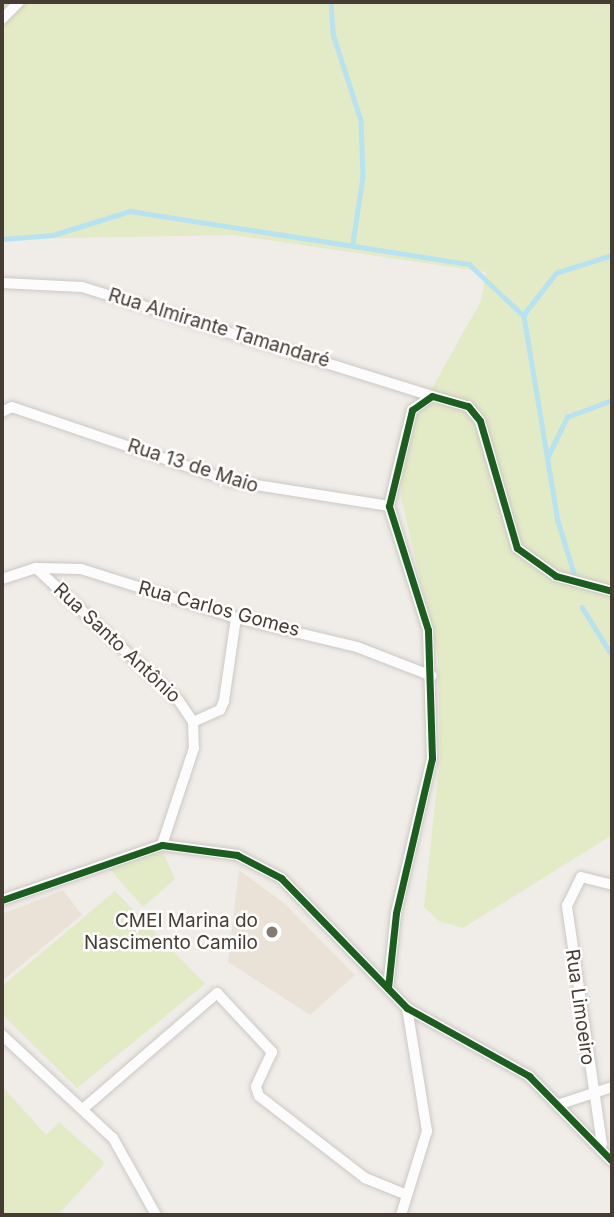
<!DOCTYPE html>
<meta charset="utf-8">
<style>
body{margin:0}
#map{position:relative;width:614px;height:1217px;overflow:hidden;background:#f0ece8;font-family:Inter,sans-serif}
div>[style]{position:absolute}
.education>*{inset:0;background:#ebe2d7}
.green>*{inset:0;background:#e3eac6}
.stream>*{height:4.5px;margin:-2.25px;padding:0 2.25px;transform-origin:2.25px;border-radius:2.25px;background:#b7e2f0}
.roads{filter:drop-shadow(0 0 2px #ccc8c4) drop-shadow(0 0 2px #ccc8c4)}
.street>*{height:10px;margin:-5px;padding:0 5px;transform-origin:5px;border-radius:5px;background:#fdfcfc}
.cycleway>*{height:7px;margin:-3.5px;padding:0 3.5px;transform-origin:3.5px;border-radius:3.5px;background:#1b5e20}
.dots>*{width:19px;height:19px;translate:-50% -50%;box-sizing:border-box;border:4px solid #fff;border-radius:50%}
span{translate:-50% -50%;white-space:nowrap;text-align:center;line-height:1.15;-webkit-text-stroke:5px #fff;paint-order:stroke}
.street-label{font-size:19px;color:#463c34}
.poi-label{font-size:19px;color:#463c34}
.right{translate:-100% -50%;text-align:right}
.frame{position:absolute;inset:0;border:4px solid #463c34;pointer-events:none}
</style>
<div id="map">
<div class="education">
<i style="clip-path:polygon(239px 870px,284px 903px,355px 975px,310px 1015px,228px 962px)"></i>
<i style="clip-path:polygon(63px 890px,82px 915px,2px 981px,2px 914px)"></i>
</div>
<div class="green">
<i style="clip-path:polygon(2px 2px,612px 2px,612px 835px,463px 928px,439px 921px,424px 907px,440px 757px,438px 657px,401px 497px,404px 438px,481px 301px,486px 272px,234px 235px,2px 239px)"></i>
<i style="clip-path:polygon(161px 848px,175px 879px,143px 907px,107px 866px)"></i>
<i style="clip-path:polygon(115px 891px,205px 984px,77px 1088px,2px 1014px,2px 986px)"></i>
<i style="clip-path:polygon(2px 1086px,46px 1135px,59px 1122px,105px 1163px,58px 1215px,2px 1215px)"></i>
</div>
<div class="stream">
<i style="left:331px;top:2px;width:32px;rotate:86deg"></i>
<i style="left:333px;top:34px;width:90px;rotate:72deg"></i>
<i style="left:361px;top:120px;width:57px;rotate:88deg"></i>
<i style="left:363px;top:177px;width:67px;rotate:98.6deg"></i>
<i style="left:2px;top:239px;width:51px;rotate:-4.5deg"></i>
<i style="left:53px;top:235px;width:81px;rotate:-17.3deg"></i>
<i style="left:130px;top:211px;width:343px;rotate:8.9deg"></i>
<i style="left:469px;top:264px;width:76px;rotate:43.4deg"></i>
<i style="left:524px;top:316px;width:208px;rotate:80.6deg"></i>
<i style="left:558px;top:521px;width:54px;rotate:72.9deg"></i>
<i style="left:524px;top:314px;width:52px;rotate:-52deg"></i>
<i style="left:556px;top:273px;width:59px;rotate:-17.8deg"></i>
<i style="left:547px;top:458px;width:46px;rotate:-64deg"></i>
<i style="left:567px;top:417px;width:48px;rotate:-20.7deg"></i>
<i style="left:582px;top:607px;width:57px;rotate:58deg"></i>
</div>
<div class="roads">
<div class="street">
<i style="left:2px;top:19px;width:24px;rotate:-45deg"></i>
<i style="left:2px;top:283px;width:80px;rotate:2.9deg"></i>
<i style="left:82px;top:287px;width:367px;rotate:17.3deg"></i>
<i style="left:2px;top:412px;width:11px;rotate:-27deg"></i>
<i style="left:12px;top:407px;width:231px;rotate:18.7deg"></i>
<i style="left:231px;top:481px;width:160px;rotate:9deg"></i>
<i style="left:36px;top:568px;width:195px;rotate:42.9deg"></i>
<i style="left:179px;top:701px;width:25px;rotate:56deg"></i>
<i style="left:193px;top:722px;width:26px;rotate:88deg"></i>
<i style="left:194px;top:748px;width:102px;rotate:108.3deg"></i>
<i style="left:2px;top:579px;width:36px;rotate:-18deg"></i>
<i style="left:36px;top:568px;width:45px;rotate:1.3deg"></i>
<i style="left:81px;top:569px;width:163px;rotate:17.5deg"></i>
<i style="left:236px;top:618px;width:124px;rotate:13.5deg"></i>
<i style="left:357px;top:647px;width:80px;rotate:21.1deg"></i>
<i style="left:193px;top:722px;width:30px;rotate:-24deg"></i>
<i style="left:220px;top:710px;width:10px;rotate:-66deg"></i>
<i style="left:224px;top:701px;width:84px;rotate:-81.8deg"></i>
<i style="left:2px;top:900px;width:169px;rotate:-19deg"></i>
<i style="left:162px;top:845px;width:76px;rotate:7.6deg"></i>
<i style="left:237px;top:855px;width:50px;rotate:27.6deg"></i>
<i style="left:281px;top:878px;width:181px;rotate:45.9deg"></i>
<i style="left:407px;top:1008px;width:140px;rotate:29.1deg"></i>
<i style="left:529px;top:1076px;width:119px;rotate:45.7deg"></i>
<i style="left:388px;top:988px;width:75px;rotate:-83.9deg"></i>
<i style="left:396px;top:913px;width:159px;rotate:-76.9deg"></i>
<i style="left:432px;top:758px;width:128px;rotate:-91.8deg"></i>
<i style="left:428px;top:630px;width:130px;rotate:-107.5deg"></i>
<i style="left:389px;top:506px;width:99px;rotate:-76.5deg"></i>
<i style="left:412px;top:410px;width:24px;rotate:-35deg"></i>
<i style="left:432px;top:396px;width:37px;rotate:16deg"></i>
<i style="left:468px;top:406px;width:19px;rotate:51deg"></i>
<i style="left:480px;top:421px;width:132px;rotate:73.8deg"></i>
<i style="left:517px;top:548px;width:48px;rotate:35.7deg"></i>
<i style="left:556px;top:576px;width:58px;rotate:15deg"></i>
<i style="left:2px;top:1035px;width:151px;rotate:42.9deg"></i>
<i style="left:113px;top:1138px;width:88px;rotate:60.8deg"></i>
<i style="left:560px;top:1104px;width:55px;rotate:-18.1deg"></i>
<i style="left:84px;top:1108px;width:176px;rotate:-40.8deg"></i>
<i style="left:217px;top:993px;width:81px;rotate:47deg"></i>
<i style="left:272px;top:1052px;width:38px;rotate:115deg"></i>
<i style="left:256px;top:1087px;width:9px;rotate:72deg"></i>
<i style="left:259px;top:1096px;width:134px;rotate:37.7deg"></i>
<i style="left:365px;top:1178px;width:45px;rotate:22deg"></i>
<i style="left:602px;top:1144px;width:241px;rotate:-98.4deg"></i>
<i style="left:567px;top:906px;width:32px;rotate:-64deg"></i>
<i style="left:581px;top:877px;width:32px;rotate:14deg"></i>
<i style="left:401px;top:1215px;width:88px;rotate:-72.8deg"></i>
<i style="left:427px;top:1131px;width:125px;rotate:-99.2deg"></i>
</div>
</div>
<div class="cycleway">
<i style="left:2px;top:900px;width:169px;rotate:-19deg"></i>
<i style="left:162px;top:845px;width:76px;rotate:7.6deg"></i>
<i style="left:237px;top:855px;width:50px;rotate:27.6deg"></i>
<i style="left:281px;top:878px;width:181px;rotate:45.9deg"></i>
<i style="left:407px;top:1008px;width:140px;rotate:29.1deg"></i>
<i style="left:529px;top:1076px;width:119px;rotate:45.7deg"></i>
<i style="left:388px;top:988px;width:75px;rotate:-83.9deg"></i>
<i style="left:396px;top:913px;width:159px;rotate:-76.9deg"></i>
<i style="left:432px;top:758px;width:128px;rotate:-91.8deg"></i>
<i style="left:428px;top:630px;width:130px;rotate:-107.5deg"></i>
<i style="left:389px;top:506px;width:99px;rotate:-76.5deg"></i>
<i style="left:412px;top:410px;width:24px;rotate:-35deg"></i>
<i style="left:432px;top:396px;width:37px;rotate:16deg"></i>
<i style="left:468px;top:406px;width:19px;rotate:51deg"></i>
<i style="left:480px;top:421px;width:132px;rotate:73.8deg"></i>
<i style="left:517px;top:548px;width:48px;rotate:35.7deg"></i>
<i style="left:556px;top:576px;width:58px;rotate:15deg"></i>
</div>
<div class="dots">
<i style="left:272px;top:932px;background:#827a73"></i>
</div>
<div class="street-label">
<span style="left:219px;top:328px;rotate:17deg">Rua Almirante Tamandaré</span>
<span style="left:193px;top:466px;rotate:18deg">Rua 13 de Maio</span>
<span style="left:219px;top:609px;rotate:15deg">Rua Carlos Gomes</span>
<span style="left:117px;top:643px;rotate:43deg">Rua Santo Antônio</span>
<span style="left:580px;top:1007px;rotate:82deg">Rua Limoeiro</span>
</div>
<div class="poi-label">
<span class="right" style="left:258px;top:932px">CMEI Marina do<br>Nascimento Camilo</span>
</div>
<div class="frame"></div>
</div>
